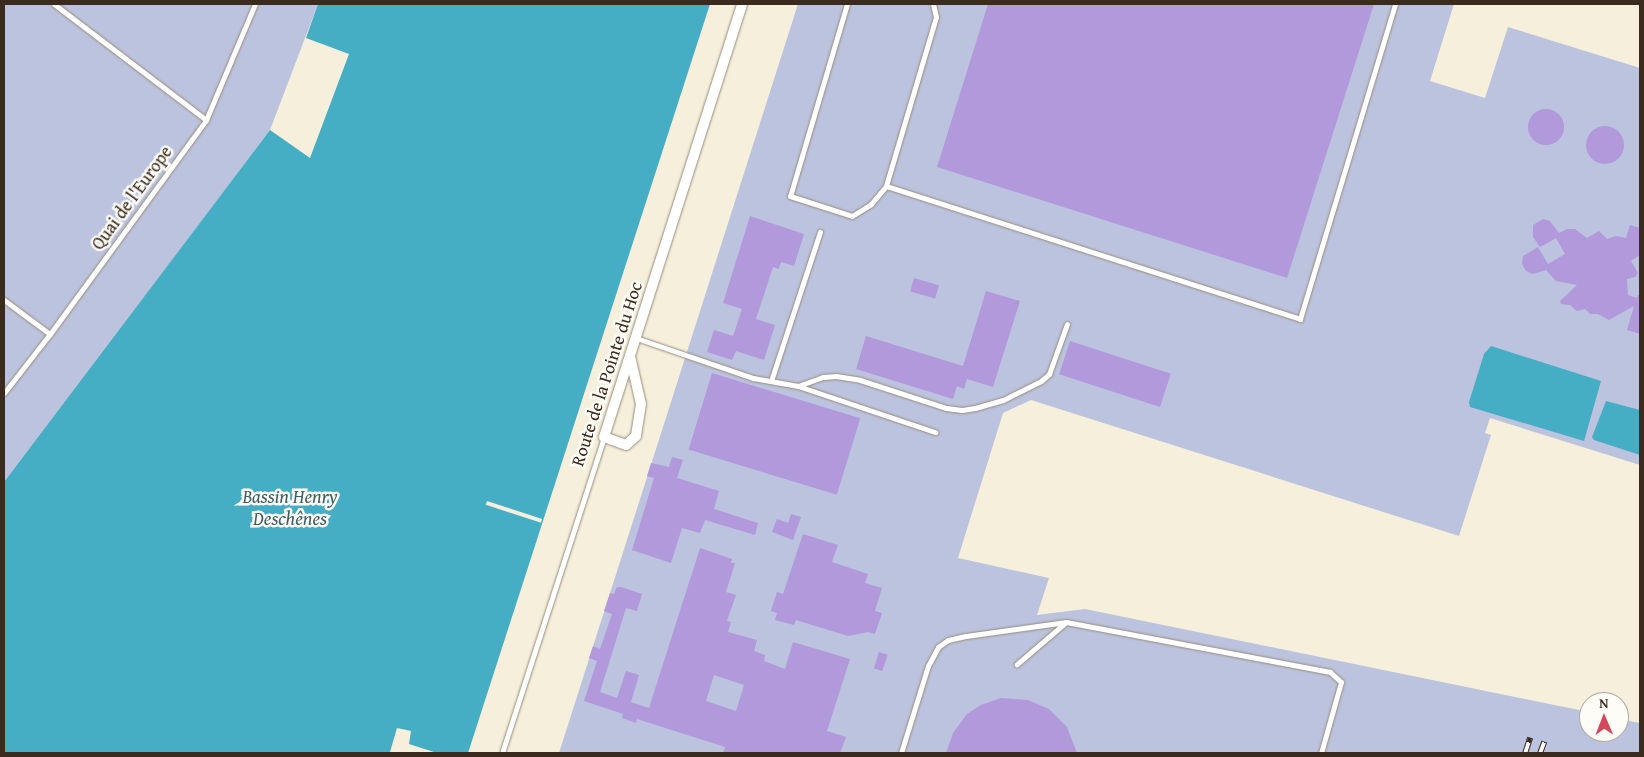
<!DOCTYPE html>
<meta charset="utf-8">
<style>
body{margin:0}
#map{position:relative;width:1644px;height:757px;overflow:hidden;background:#f5efdb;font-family:"Gentium Book Plus",serif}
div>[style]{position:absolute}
.industrial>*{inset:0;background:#bcc3de}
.water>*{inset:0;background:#45adc4}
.pier>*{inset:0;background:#f5efdb;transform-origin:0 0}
.building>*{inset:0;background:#b199dc;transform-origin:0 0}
.round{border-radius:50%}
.roads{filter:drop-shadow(0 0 1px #988c7c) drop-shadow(0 0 1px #988c7c)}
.lane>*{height:5px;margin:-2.5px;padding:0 2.5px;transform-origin:2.5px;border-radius:2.5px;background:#fff}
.street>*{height:10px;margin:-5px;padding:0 5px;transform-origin:5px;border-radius:5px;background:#fff}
.rail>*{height:5.5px;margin-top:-2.75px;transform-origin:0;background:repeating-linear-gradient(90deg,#fdfcf7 0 11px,#3b2a1e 0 22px);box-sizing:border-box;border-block:1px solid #3b2a1e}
span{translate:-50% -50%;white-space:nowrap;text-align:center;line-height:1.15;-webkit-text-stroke:5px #fdfcf7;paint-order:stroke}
.street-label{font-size:18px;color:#3b2a1e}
.water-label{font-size:19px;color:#3f5e60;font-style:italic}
.frame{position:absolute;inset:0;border:5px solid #3b2a1e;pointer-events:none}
.north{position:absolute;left:1579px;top:692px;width:50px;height:50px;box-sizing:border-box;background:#fdfcf7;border:1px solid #afa8a0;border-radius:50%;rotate:359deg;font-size:14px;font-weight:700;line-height:20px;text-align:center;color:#3b2a1e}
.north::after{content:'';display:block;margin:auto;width:18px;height:22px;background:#d1495b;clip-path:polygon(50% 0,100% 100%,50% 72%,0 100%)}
</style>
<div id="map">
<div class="industrial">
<i style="clip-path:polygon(4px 4px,318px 4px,270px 130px,4px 482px)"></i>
<i style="clip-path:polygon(798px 4px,1454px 4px,1430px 81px,1485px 98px,1508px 27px,1640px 68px,1640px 465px,1490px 418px,1485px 433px,1491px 435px,1459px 536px,1031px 400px,1003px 413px,958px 558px,1049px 578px,1037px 615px,1085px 609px,1589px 712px,1589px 732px,1619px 732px,1619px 719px,1640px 723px,1640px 753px,559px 753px)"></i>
</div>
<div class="water">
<i style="clip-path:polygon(318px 4px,710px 4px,468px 753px,4px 753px,4px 482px,270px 130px,310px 158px,349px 54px,306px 38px)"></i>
<i style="clip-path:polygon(1491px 346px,1601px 381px,1584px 441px,1470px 407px,1469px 402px,1484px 354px)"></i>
<i style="clip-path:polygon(1606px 401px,1640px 410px,1640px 455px,1594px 440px,1592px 437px)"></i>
</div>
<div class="pier">
<i style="left:487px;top:501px;width:58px;height:4px;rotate:18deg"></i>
<i style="clip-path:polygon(397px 728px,411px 731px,409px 744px,437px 753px,390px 752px)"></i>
</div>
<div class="building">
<i style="clip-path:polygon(988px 4px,1374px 4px,1287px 278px,937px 167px)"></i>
<i class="round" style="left:1528px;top:109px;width:36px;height:36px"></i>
<i class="round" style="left:1586px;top:126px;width:38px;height:38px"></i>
<i style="clip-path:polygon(750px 216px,804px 234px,794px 266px,781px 262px,779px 269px,773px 267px,756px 319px,775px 325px,764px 360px,736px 351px,732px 360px,707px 352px,714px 330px,733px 336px,742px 309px,723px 303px)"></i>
<i style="clip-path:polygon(1543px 219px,1550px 221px,1559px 233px,1567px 229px,1575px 229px,1587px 238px,1599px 231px,1607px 239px,1616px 236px,1626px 238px,1630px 225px,1640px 228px,1640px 255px,1631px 261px,1638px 273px,1635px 277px,1627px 279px,1628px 295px,1637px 298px,1638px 295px,1640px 295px,1640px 334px,1627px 330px,1634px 306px,1609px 320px,1598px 314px,1590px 314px,1585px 309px,1577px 311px,1570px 305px,1561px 304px,1560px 301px,1577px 285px,1556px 281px,1546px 270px,1533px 274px,1526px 271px,1522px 264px,1523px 256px,1538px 247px,1548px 264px,1565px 254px,1556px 238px,1540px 247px,1533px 237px,1533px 225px)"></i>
<i style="left:914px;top:278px;width:26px;height:14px;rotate:16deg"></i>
<i style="clip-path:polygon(986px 291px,1020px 301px,993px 387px,967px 379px,964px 389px,957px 386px,953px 399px,856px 369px,866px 336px,963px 366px)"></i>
<i style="left:1070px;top:341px;width:106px;height:35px;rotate:18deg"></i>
<i style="left:712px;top:373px;width:155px;height:80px;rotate:17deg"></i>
<i style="clip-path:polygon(672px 457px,683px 460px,677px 478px,719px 491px,714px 509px,758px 523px,755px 535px,705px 520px,700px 533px,682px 528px,671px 563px,632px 550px,654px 478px,647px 476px,651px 463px,669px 467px)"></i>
<i style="clip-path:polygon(791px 514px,801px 517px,793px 540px,772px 532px,777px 519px,788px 523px)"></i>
<i style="clip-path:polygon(803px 534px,838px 545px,832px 562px,868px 574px,865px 583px,882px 588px,875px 611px,882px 613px,875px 634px,868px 632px,848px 636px,796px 620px,794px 625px,775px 620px,777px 613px,771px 611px,777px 592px,783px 594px)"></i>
<i style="clip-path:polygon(evenodd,700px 548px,732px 559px,731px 563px,735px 563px,726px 592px,736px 595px,727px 621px,731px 622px,728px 632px,757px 640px,754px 651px,765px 655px,764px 661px,785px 669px,793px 642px,850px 659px,827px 731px,846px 737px,840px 753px,723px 753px,725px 747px,637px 719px,636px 723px,622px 718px,623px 714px,584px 701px,597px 661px,589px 658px,593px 646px,600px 649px,612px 614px,604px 611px,610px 593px,614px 594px,617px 587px,621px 587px,642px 594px,637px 611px,626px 608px,600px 692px,617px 698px,626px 671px,639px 675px,631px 702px,649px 708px,700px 548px,714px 675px,744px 685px,736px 711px,706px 701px,714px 675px)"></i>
<i style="left:879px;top:652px;width:9px;height:17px;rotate:18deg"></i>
<i style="clip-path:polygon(1001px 698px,1028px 700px,1049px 709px,1067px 727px,1077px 753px,946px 753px,953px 733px,967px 714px,981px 705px)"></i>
</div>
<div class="roads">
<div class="lane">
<i style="left:54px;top:4px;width:191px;rotate:37.3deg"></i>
<i style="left:847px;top:4px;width:200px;rotate:106.5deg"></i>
<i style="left:790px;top:196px;width:65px;rotate:17.9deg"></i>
<i style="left:852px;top:216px;width:22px;rotate:-32deg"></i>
<i style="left:871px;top:204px;width:23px;rotate:-50deg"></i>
<i style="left:933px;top:4px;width:13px;rotate:77deg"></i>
<i style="left:936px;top:17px;width:176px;rotate:106.5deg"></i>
<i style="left:886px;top:186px;width:435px;rotate:17.8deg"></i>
<i style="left:1300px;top:319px;width:329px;rotate:-73.2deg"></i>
<i style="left:4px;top:300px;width:57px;rotate:36.5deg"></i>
<i style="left:636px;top:338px;width:124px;rotate:18.9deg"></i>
<i style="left:753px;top:378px;width:46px;rotate:10.1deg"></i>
<i style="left:798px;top:386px;width:145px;rotate:18.6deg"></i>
<i style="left:771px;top:381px;width:157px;rotate:-71.8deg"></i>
<i style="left:798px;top:386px;width:27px;rotate:-20deg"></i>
<i style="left:823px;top:377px;width:13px;rotate:-4deg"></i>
<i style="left:836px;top:376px;width:24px;rotate:9deg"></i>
<i style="left:860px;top:380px;width:90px;rotate:18deg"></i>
<i style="left:946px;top:408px;width:16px;rotate:7deg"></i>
<i style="left:962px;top:410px;width:13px;rotate:-9deg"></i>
<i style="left:975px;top:408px;width:29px;rotate:-16deg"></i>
<i style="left:1003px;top:400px;width:42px;rotate:-26.6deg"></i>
<i style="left:1041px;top:381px;width:11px;rotate:-41deg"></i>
<i style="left:1049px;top:374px;width:53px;rotate:-70.2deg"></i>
<i style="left:4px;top:393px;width:75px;rotate:-52.1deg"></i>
<i style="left:50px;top:334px;width:265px;rotate:-53.9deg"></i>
<i style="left:206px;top:120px;width:126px;rotate:-67.1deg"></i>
<i style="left:1066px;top:622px;width:269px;rotate:10.7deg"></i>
<i style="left:1330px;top:672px;width:15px;rotate:42deg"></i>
<i style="left:1341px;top:682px;width:74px;rotate:105.7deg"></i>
<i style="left:502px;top:753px;width:332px;rotate:-72.1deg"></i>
<i style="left:901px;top:753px;width:91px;rotate:-72.8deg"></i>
<i style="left:928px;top:666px;width:21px;rotate:-62deg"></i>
<i style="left:938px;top:647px;width:12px;rotate:-35deg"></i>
<i style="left:948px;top:640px;width:18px;rotate:-13deg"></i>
<i style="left:966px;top:636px;width:101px;rotate:-8deg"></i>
<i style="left:1066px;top:622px;width:65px;rotate:139.4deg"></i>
</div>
<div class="street">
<i style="left:630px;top:356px;width:49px;rotate:77.1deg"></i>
<i style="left:641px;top:404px;width:32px;rotate:99deg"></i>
<i style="left:636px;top:436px;width:13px;rotate:138deg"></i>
<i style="left:626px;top:445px;width:23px;rotate:-160deg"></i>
<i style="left:604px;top:437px;width:454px;rotate:-72.3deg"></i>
</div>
</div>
<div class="rail">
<i style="left:1525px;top:753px;width:16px;rotate:-72deg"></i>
<i style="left:1540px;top:753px;width:12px;rotate:-70deg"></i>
</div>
<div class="street-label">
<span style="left:132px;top:198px;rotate:-54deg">Quai de l'Europe</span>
<span style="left:607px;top:374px;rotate:-72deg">Route de la Pointe du Hoc</span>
</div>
<div class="water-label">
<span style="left:290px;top:508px">Bassin Henry<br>Deschênes</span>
</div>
<div class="frame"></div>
<div class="north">N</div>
</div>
